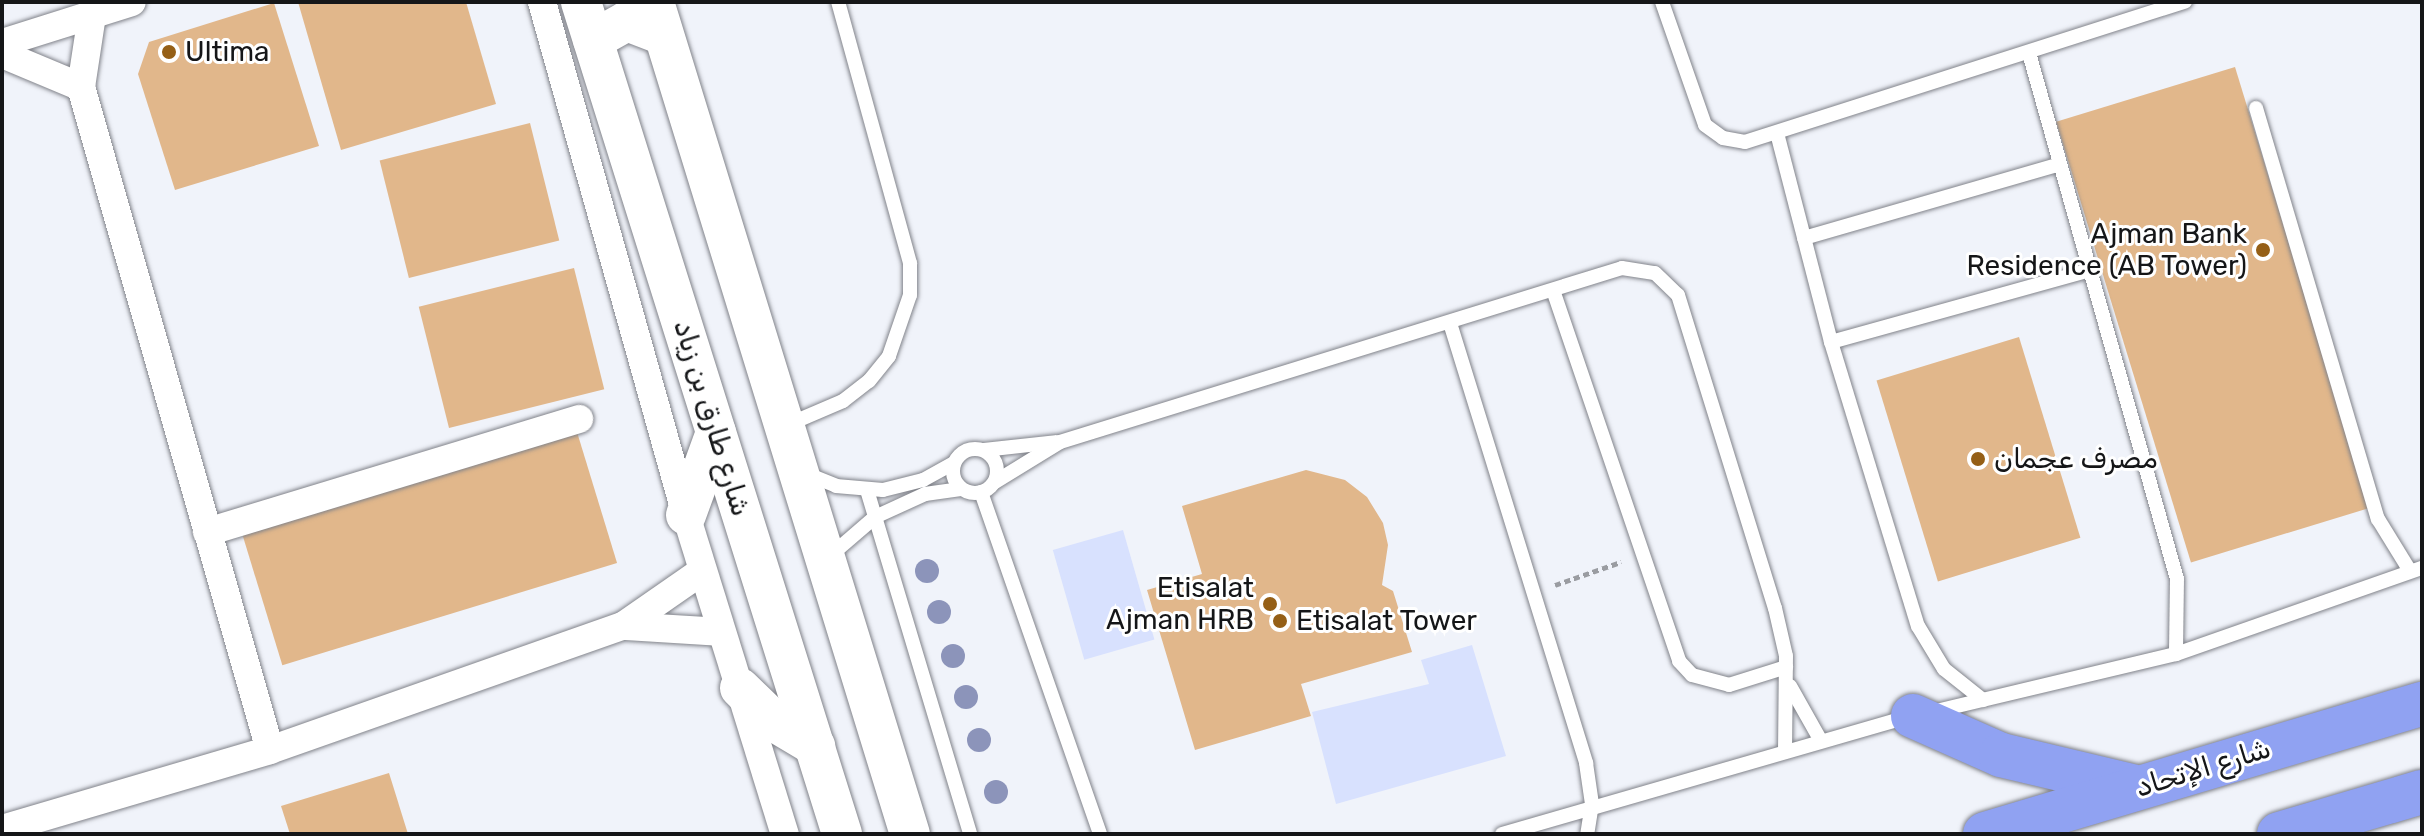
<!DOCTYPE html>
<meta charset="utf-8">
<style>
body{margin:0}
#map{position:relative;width:2424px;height:836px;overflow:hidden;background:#f0f3fa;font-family:Rubik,Cairo,sans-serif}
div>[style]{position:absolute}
.green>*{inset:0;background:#d8e1fe;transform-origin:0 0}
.building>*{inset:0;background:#e1b78b;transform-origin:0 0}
.path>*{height:5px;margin-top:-2.5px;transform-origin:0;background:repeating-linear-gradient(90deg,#9a9ca1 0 6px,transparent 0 10px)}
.roads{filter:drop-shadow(0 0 2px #81838a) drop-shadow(0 0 2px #81838a)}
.service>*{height:14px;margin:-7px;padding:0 7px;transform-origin:7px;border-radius:7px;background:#fff}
.service>.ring{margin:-7px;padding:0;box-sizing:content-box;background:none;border:14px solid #fff;border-radius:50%}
.minor>*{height:28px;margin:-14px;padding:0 14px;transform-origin:14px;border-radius:14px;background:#fff}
.secondary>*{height:40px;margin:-20px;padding:0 20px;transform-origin:20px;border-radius:20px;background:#fff}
.trunk>*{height:44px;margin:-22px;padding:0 22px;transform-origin:22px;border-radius:22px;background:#90a2f2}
.trees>*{width:24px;height:24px;margin:-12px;border-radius:50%;background:#8c94ba}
.dots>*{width:22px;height:22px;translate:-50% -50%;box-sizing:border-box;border:4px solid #fff;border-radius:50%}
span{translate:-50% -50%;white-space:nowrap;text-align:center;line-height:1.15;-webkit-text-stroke:6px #fff;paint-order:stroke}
.poi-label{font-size:28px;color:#151618}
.left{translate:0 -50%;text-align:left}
.right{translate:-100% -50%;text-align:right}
.street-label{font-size:28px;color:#151618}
.frame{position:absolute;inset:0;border:4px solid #151618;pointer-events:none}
</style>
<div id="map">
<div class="green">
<i style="left:1123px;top:530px;width:114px;height:73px;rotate:74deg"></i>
<i style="clip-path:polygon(1472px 645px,1506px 756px,1336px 804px,1312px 712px,1429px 684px,1421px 660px)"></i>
</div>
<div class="building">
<i style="clip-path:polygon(298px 2px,466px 2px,496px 104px,341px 150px)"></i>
<i style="clip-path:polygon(274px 3px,319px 146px,175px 190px,138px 74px,149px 42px)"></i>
<i style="left:2235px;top:67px;width:461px;height:187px;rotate:73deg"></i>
<i style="left:530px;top:123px;width:121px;height:155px;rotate:76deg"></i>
<i style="left:574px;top:268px;width:125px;height:160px;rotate:76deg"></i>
<i style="left:2019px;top:337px;width:210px;height:149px;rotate:73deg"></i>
<i style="left:577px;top:432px;width:137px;height:350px;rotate:73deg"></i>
<i style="clip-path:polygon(1306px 470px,1345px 480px,1367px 497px,1383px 523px,1388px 545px,1382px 585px,1393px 591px,1412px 652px,1301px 684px,1311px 716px,1195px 750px,1147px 590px,1202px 574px,1182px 506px)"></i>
<i style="clip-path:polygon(389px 773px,408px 834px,290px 834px,281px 806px)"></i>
</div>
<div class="path">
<i style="left:1555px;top:585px;width:70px;rotate:-19.2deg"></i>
</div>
<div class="roads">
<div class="service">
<i style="left:1662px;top:2px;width:130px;rotate:70.7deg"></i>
<i style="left:1705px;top:125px;width:22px;rotate:36deg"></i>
<i style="left:1723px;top:138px;width:22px;rotate:10deg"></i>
<i style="left:1745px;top:142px;width:462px;rotate:-17.7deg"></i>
<i style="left:2029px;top:53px;width:546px;rotate:74.29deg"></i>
<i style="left:2177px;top:579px;width:75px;rotate:90.8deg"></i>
<i style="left:2256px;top:108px;width:429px;rotate:73.5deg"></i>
<i style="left:2378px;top:519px;width:61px;rotate:58.4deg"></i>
<i style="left:1777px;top:133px;width:216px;rotate:75.5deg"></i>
<i style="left:1831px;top:342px;width:297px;rotate:73deg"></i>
<i style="left:1918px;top:626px;width:50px;rotate:58.8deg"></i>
<i style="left:1944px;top:669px;width:50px;rotate:38.5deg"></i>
<i style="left:1804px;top:238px;width:266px;rotate:-16.1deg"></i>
<i style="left:1554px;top:293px;width:389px;rotate:71.2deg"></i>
<i style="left:1679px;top:661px;width:19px;rotate:47deg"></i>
<i style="left:1692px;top:675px;width:38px;rotate:15deg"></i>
<i style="left:1729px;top:685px;width:60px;rotate:-17.5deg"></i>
<i style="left:1450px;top:323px;width:461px;rotate:72.8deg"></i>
<i style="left:1586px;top:763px;width:41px;rotate:81.7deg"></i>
<i style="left:1592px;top:804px;width:30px;rotate:99deg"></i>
<i style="left:1831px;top:342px;width:270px;rotate:-15.5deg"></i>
<i style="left:787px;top:425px;width:61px;rotate:-23.2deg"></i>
<i style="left:843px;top:401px;width:33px;rotate:-38deg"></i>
<i style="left:869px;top:381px;width:32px;rotate:-51deg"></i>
<i style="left:889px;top:356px;width:65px;rotate:-71deg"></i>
<i style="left:910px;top:295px;width:32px;rotate:-90deg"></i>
<i style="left:910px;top:263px;width:271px;rotate:-105.4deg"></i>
<i class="ring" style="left:953px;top:449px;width:30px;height:30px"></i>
<i style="left:984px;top:450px;width:72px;rotate:-6.3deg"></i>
<i style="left:807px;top:474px;width:31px;rotate:22deg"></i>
<i style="left:836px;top:486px;width:47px;rotate:4.9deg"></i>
<i style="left:883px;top:490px;width:41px;rotate:-14deg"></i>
<i style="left:923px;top:480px;width:35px;rotate:-29deg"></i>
<i style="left:995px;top:482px;width:76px;rotate:-31.6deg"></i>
<i style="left:1060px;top:442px;width:588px;rotate:-17.2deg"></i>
<i style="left:1622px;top:268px;width:33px;rotate:9deg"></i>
<i style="left:1655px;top:273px;width:32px;rotate:44deg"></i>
<i style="left:1678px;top:295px;width:328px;rotate:72.8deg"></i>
<i style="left:1775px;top:608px;width:49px;rotate:77.1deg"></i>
<i style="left:1786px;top:656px;width:95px;rotate:90.6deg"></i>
<i style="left:867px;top:490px;width:359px;rotate:73.3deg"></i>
<i style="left:981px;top:492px;width:362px;rotate:70.8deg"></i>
<i style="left:831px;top:555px;width:58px;rotate:-40.8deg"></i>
<i style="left:875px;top:517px;width:55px;rotate:-24.7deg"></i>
<i style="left:925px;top:494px;width:36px;rotate:-8deg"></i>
<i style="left:1790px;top:686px;width:63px;rotate:60.6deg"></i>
<i style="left:1932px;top:712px;width:251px;rotate:-13.4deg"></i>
<i style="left:2176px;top:654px;width:261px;rotate:-19.3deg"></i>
<i style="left:1502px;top:834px;width:423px;rotate:-16.1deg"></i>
</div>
<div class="minor">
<i style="left:94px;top:2px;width:86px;rotate:98.7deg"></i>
<i style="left:81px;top:87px;width:689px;rotate:74.09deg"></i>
<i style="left:542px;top:2px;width:533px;rotate:74.32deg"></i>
<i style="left:686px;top:515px;width:334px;rotate:72.8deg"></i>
<i style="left:2px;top:43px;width:136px;rotate:-17.5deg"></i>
<i style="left:2px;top:54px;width:86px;rotate:22.7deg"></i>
<i style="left:207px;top:532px;width:389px;rotate:-16.9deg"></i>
<i style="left:624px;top:626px;width:97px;rotate:3.5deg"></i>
<i style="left:2px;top:829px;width:279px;rotate:-16.4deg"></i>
<i style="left:270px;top:750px;width:374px;rotate:-19.4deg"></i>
<i style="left:623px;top:626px;width:96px;rotate:-34.8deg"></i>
</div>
<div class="secondary">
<i style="left:581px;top:2px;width:872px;rotate:72.58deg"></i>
<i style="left:654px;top:2px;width:870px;rotate:72.9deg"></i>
<i style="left:593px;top:40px;width:39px;rotate:-29deg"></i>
<i style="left:627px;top:21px;width:39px;rotate:21deg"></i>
<i style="left:686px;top:515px;width:88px;rotate:-70.1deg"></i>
<i style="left:740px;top:688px;width:49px;rotate:44.2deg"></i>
<i style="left:775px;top:722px;width:47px;rotate:31deg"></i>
</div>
<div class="trunk">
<i style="left:1913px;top:716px;width:96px;rotate:23.9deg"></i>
<i style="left:2001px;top:755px;width:135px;rotate:13.3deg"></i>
<i style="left:1985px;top:834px;width:456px;rotate:-16.6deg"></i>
<i style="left:2279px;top:834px;width:149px;rotate:-16.4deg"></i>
</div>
</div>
<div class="trees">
<i style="left:927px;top:571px"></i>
<i style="left:939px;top:612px"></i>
<i style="left:953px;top:656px"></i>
<i style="left:966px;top:697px"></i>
<i style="left:979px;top:740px"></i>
<i style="left:996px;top:792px"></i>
</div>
<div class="dots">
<i style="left:169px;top:52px;background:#955f16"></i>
<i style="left:2263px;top:250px;background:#955f16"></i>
<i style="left:1978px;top:459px;background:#955f16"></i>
<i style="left:1270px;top:604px;background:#955f16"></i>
<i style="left:1280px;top:621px;background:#955f16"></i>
</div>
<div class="poi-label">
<span class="left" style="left:185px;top:52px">Ultima</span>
<span class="right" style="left:2247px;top:250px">Ajman Bank<br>Residence (AB Tower)</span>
<span class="left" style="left:1994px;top:459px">مصرف عجمان</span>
<span class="right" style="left:1254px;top:604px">Etisalat<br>Ajman HRB</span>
<span class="left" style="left:1296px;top:621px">Etisalat Tower</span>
</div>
<div class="street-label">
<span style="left:712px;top:418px;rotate:73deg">شارع طارق بن زياد</span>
<span style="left:2203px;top:768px;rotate:-17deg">شارع الإتحاد</span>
</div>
<div class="frame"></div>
</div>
